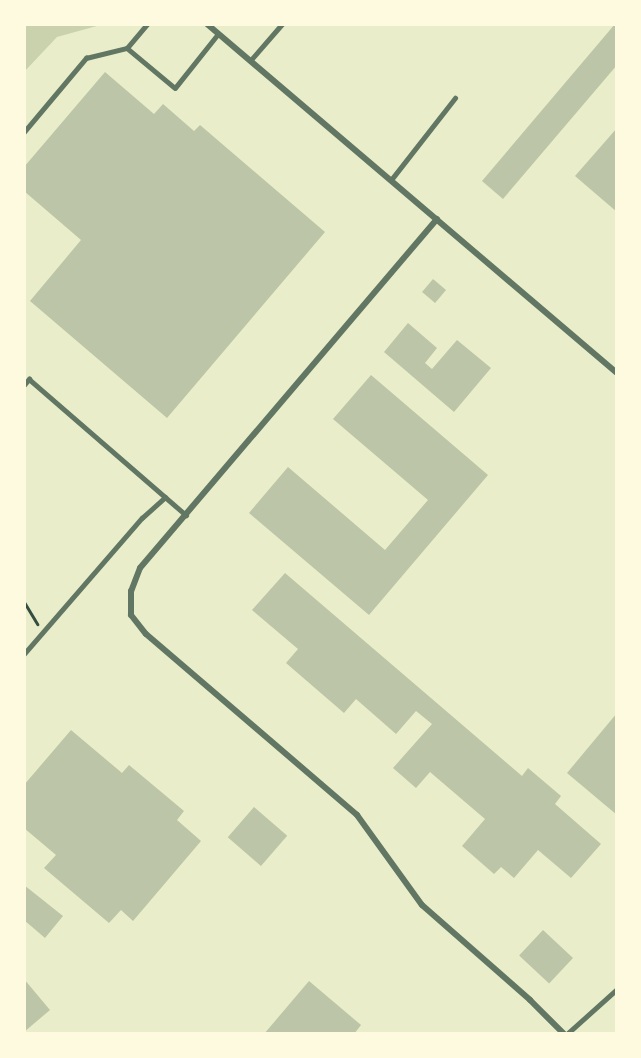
<!DOCTYPE html>
<style>
body{margin:0}
#map{position:relative;width:641px;height:1058px;overflow:hidden;background:#e9edc9;font-family:Karla,sans-serif}
div>[style]{position:absolute}
.green>*{inset:0;background:#cad2ad}
.building>*{inset:0;background:#bcc5a7;transform-origin:0 0}
.path>*{height:3px;margin:-1.5px;padding:0 1.5px;transform-origin:1.5px;border-radius:1.5px;background:#344e41}
.service>*{height:4.5px;margin:-2.25px;padding:0 2.25px;transform-origin:2.25px;border-radius:2.25px;background:#617663}
.minor>*{height:6px;margin:-3px;padding:0 3px;transform-origin:3px;border-radius:3px;background:#617663}
span{translate:-50% -50%;white-space:nowrap;text-align:center;line-height:1.15;-webkit-text-stroke:5px #fefae0;paint-order:stroke}
.frame{position:absolute;inset:0;border:26px solid #fefae0;pointer-events:none}
</style>
<div id="map">
<div class="green">
<i style="clip-path:polygon(24px 24px,104px 24px,57px 37px,24px 72px)"></i>
</div>
<div class="building">
<i style="clip-path:polygon(615px 24px,617px 24px,617px 65px,503px 199px,482px 181px)"></i>
<i style="clip-path:polygon(105px 72px,154px 114px,163px 104px,194px 131px,200px 125px,325px 232px,167px 418px,30px 301px,81px 240px,24px 191px,24px 167px)"></i>
<i style="clip-path:polygon(617px 128px,617px 212px,575px 176px)"></i>
<i style="left:433px;top:279px;width:17px;height:17px;rotate:40deg"></i>
<i style="clip-path:polygon(408px 323px,437px 348px,425px 363px,432px 369px,457px 340px,491px 368px,454px 412px,384px 352px)"></i>
<i style="clip-path:polygon(371px 375px,488px 475px,369px 615px,249px 513px,288px 467px,385px 550px,428px 500px,333px 419px)"></i>
<i style="clip-path:polygon(285px 573px,522px 776px,528px 768px,561px 796px,555px 804px,601px 844px,571px 878px,538px 850px,514px 878px,501px 867px,494px 874px,462px 846px,485px 819px,430px 772px,416px 788px,393px 768px,432px 724px,416px 711px,396px 734px,356px 699px,344px 713px,286px 663px,298px 649px,252px 610px)"></i>
<i style="clip-path:polygon(617px 713px,617px 815px,567px 773px)"></i>
<i style="clip-path:polygon(71px 730px,122px 773px,129px 765px,184px 811px,177px 820px,201px 841px,133px 921px,121px 910px,109px 923px,44px 868px,56px 855px,24px 828px,24px 785px)"></i>
<i style="left:254px;top:807px;width:44px;height:40px;rotate:41deg"></i>
<i style="clip-path:polygon(24px 885px,63px 916px,45px 938px,24px 920px)"></i>
<i style="left:543px;top:930px;width:41px;height:35px;rotate:43deg"></i>
<i style="clip-path:polygon(24px 979px,50px 1010px,24px 1032px)"></i>
<i style="clip-path:polygon(309px 981px,361px 1025px,354px 1034px,264px 1034px)"></i>
</div>
<div class="path">
<i style="left:24px;top:602px;width:26px;rotate:59deg"></i>
</div>
<div class="service">
<i style="left:127px;top:48px;width:31px;rotate:-50deg"></i>
<i style="left:250px;top:61px;width:49px;rotate:-49.1deg"></i>
<i style="left:24px;top:132px;width:97px;rotate:-50deg"></i>
<i style="left:86px;top:58px;width:42px;rotate:-13.7deg"></i>
<i style="left:127px;top:48px;width:62px;rotate:39.8deg"></i>
<i style="left:175px;top:88px;width:69px;rotate:-51.5deg"></i>
<i style="left:391px;top:180px;width:104px;rotate:-52deg"></i>
<i style="left:24px;top:385px;width:8px;rotate:-50deg"></i>
<i style="left:29px;top:379px;width:208px;rotate:40.9deg"></i>
<i style="left:24px;top:654px;width:180px;rotate:-49.1deg"></i>
<i style="left:142px;top:518px;width:31px;rotate:-42deg"></i>
<i style="left:567px;top:1034px;width:67px;rotate:-42deg"></i>
</div>
<div class="minor">
<i style="left:207px;top:24px;width:538px;rotate:40.41deg"></i>
<i style="left:437px;top:219px;width:458px;rotate:130.4deg"></i>
<i style="left:140px;top:568px;width:25px;rotate:111deg"></i>
<i style="left:131px;top:591px;width:24px;rotate:90deg"></i>
<i style="left:131px;top:615px;width:24px;rotate:52deg"></i>
<i style="left:146px;top:634px;width:278px;rotate:40.6deg"></i>
<i style="left:357px;top:815px;width:111px;rotate:54.2deg"></i>
<i style="left:422px;top:905px;width:144px;rotate:41.3deg"></i>
<i style="left:530px;top:1000px;width:48px;rotate:45deg"></i>
</div>
<div class="frame"></div>
</div>
